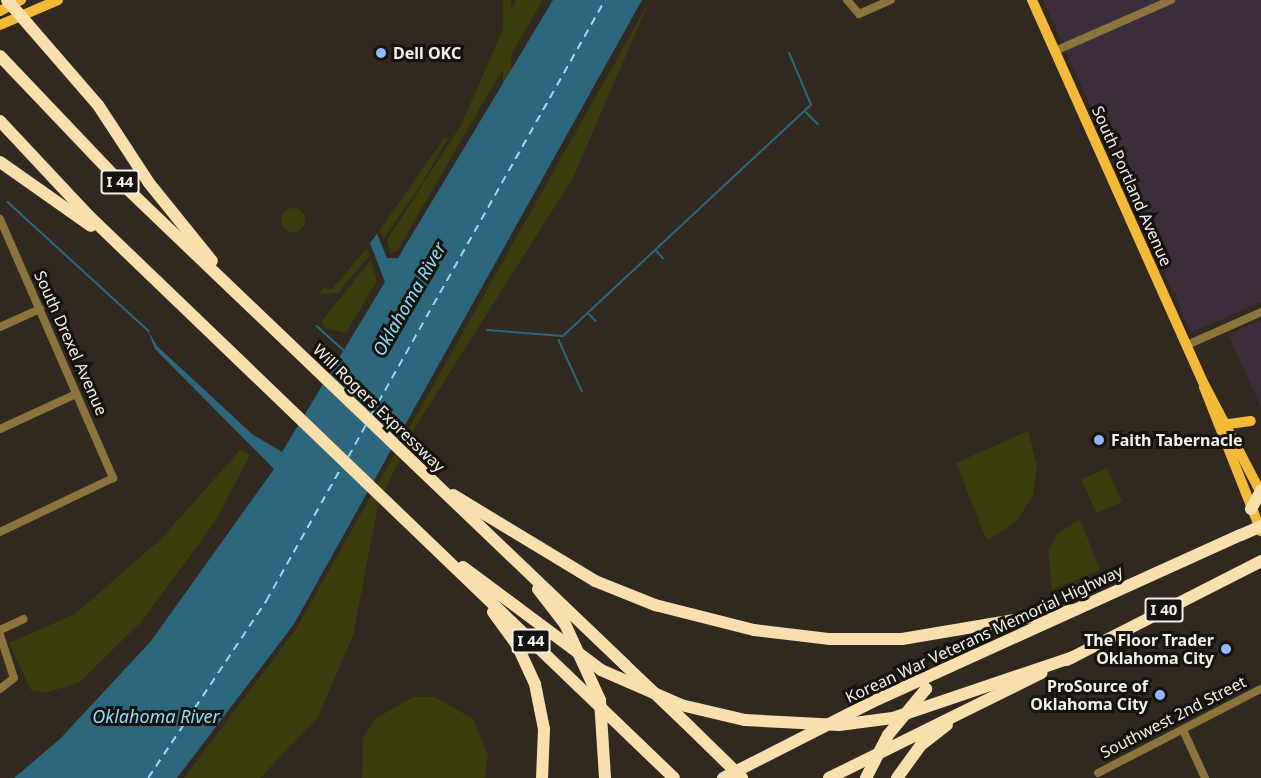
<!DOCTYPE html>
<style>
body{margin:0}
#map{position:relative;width:1261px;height:778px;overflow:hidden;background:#312920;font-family:"Noto Sans",sans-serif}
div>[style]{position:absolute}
.industrial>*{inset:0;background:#3b2d3a}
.green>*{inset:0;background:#393c0b;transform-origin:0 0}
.round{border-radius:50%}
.water>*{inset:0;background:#2c677e}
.stream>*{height:1.5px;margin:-0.75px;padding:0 0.75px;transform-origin:0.75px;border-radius:0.75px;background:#2c677e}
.ferry>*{height:1.5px;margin-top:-0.75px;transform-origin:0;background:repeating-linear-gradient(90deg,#90deff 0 8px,transparent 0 14px)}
.minor>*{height:8px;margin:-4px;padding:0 4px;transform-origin:4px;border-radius:4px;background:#8d733c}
.major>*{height:10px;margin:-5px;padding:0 5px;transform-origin:5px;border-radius:5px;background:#f2ba37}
.highway>*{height:12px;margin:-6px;padding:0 6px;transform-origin:6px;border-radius:6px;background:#f9dfac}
.highway-bridge>*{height:12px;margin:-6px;padding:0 6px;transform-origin:6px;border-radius:6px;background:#f9dfac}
.dots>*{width:16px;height:16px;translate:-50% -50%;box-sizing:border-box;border:3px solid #16130e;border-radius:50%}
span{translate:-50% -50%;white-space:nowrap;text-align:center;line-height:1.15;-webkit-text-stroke:6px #16130e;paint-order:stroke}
.shield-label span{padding:2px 4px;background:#16130e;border:2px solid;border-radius:4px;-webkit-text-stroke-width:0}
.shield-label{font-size:15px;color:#f4efe9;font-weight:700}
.poi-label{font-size:16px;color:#f4efe9;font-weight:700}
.left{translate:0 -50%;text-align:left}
.right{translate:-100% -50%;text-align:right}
.street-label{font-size:16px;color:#f4efe9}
.water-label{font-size:18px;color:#90deff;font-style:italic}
</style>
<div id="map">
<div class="industrial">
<i style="clip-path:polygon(1043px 0,1261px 0,1261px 302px,1191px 333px)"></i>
<i style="clip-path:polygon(1261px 320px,1261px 407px,1228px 335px)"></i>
</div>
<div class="green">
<i style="left:503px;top:0;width:8px;height:137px"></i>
<i style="clip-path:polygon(516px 0,543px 0,397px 251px,390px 253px,387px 240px,461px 125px)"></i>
<i style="clip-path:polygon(650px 0,573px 178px,414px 429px,378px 505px,353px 636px,318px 717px,260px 778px,184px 778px,296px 629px)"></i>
<i style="clip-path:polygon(445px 137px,448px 138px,424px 180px,384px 238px,379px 231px)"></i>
<i class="round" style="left:281px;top:208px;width:24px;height:24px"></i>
<i style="clip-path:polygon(367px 248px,369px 256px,338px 293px,320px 294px,323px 288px,332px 289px)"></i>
<i style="clip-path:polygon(371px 260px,377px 281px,346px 333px,325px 328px,321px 322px)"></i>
<i style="clip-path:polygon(1028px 431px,1037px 466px,1033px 495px,1017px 521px,987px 541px,956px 463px)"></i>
<i style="clip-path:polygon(241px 449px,250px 455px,216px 520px,143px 620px,80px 682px,45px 693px,31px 690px,9px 643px,75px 614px,161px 539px)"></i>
<i style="left:1107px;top:468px;width:37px;height:28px;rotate:66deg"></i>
<i style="clip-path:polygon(1080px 519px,1100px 570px,1052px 590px,1048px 550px,1057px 534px)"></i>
<i style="clip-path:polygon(413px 697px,435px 697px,473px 719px,488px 755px,485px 778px,362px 778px,363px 738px,375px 719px)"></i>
</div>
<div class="water">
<i style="clip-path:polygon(553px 0,642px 0,294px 624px,177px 778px,14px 778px,60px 739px,151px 641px,274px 469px,155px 349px,148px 331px,157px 346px,252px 434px,282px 452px,385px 282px,370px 243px,377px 234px,387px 258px,398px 258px)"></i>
</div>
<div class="stream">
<i style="left:806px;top:112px;width:17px;rotate:45deg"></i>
<i style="left:8px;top:202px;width:191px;rotate:42.5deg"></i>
<i style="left:656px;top:250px;width:11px;rotate:49deg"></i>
<i style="left:588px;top:313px;width:11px;rotate:45deg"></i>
<i style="left:317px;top:326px;width:38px;rotate:42deg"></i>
<i style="left:487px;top:330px;width:76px;rotate:4.5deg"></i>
<i style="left:563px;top:336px;width:339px;rotate:-43deg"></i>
<i style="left:811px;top:105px;width:56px;rotate:-112.9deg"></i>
<i style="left:559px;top:340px;width:56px;rotate:65.7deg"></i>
</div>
<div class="ferry">
<i style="left:371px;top:415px;width:476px;rotate:-60.6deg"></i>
<i style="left:348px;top:457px;width:38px;rotate:-61deg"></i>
<i style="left:148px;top:778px;width:213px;rotate:-56.3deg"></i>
<i style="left:266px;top:601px;width:155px;rotate:-60.6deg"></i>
</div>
<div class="minor">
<i style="left:847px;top:0;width:18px;rotate:49deg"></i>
<i style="left:859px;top:14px;width:35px;rotate:-24deg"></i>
<i style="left:1055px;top:51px;width:127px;rotate:-23.7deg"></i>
<i style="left:0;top:219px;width:283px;rotate:66.4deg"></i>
<i style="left:113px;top:478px;width:125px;rotate:154.5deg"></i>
<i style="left:0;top:327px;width:44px;rotate:-24.2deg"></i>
<i style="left:1187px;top:345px;width:81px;rotate:-24deg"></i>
<i style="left:0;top:429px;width:84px;rotate:-24.7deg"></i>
<i style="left:0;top:630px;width:26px;rotate:-25deg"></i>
<i style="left:0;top:635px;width:45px;rotate:72deg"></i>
<i style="left:14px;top:678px;width:18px;rotate:142deg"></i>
<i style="left:1183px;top:730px;width:53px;rotate:65.4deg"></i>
<i style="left:1098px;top:773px;width:183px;rotate:-27.3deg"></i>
</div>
<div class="major">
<i style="left:1032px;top:0;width:421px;rotate:65.9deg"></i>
<i style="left:1204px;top:384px;width:123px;rotate:62.4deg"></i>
<i style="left:0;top:11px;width:24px;rotate:-28deg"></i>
<i style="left:0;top:25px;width:63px;rotate:-23.3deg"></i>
<i style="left:1204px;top:387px;width:155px;rotate:68.4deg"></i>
<i style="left:1229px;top:424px;width:22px;rotate:-8deg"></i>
</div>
<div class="highway">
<i style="left:7px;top:0;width:139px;rotate:49.1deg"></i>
<i style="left:98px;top:105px;width:93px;rotate:56.8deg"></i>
<i style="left:149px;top:183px;width:100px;rotate:51.1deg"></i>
<i style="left:0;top:56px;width:170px;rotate:46.4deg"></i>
<i style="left:117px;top:179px;width:703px;rotate:43.73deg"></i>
<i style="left:0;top:121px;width:130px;rotate:46.9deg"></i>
<i style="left:89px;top:216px;width:811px;rotate:43.85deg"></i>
<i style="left:0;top:162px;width:111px;rotate:35.1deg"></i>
<i style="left:453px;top:495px;width:166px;rotate:31.2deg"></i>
<i style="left:595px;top:581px;width:65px;rotate:21.8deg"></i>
<i style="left:655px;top:605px;width:102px;rotate:14.2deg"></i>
<i style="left:754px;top:630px;width:77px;rotate:6.8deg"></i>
<i style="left:830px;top:639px;width:72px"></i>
<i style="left:902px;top:639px;width:173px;rotate:-9.6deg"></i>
<i style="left:1251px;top:509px;width:21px;rotate:-61deg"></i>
<i style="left:463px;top:567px;width:172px;rotate:36.7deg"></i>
<i style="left:601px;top:670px;width:87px;rotate:23.6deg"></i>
<i style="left:681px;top:705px;width:66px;rotate:13.2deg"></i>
<i style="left:745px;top:720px;width:94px;rotate:3deg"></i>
<i style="left:839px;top:725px;width:54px;rotate:-7.4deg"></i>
<i style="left:893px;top:718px;width:190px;rotate:-18.7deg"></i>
<i style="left:538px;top:589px;width:44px;rotate:52.4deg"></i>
<i style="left:493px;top:612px;width:41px;rotate:54deg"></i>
<i style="left:517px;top:645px;width:43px;rotate:65.2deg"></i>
<i style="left:535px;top:684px;width:46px;rotate:78.7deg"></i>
<i style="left:544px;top:729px;width:49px;rotate:92.3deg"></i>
<i style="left:1067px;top:660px;width:218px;rotate:-27deg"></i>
<i style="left:872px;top:702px;width:405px;rotate:-24.4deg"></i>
<i style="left:690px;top:727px;width:73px;rotate:44.4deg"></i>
<i style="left:829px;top:778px;width:237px;rotate:-26.3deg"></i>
<i style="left:897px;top:778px;width:41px;rotate:-54deg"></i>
<i style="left:921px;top:745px;width:33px;rotate:-38deg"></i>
</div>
<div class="highway-bridge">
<i style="left:1241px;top:535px;width:22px;rotate:-24deg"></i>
<i style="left:565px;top:624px;width:84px;rotate:65.3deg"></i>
<i style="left:600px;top:700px;width:78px;rotate:86.3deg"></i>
<i style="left:625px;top:665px;width:90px;rotate:43.6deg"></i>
<i style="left:723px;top:778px;width:167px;rotate:-27deg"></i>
<i style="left:866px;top:778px;width:48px;rotate:-62.9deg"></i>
<i style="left:888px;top:735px;width:60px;rotate:-50.4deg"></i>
</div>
<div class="dots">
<i style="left:381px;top:53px;background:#94b7fd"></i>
<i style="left:1099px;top:440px;background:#94b7fd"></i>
<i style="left:1226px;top:649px;background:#94b7fd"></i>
<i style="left:1160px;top:695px;background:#94b7fd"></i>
</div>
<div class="shield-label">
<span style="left:120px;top:182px">I 44</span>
<span style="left:1164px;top:610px">I 40</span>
<span style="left:531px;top:641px">I 44</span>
</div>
<div class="poi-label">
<span class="left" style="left:393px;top:53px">Dell OKC</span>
<span class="left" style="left:1111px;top:440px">Faith Tabernacle</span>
<span class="right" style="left:1214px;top:649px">The Floor Trader<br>Oklahoma City</span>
<span class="right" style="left:1148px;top:695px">ProSource of<br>Oklahoma City</span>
</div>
<div class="street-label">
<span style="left:1132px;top:186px;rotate:66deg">South Portland Avenue</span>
<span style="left:71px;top:343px;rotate:66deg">South Drexel Avenue</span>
<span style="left:379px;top:408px;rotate:44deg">Will Rogers Expressway</span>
<span style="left:984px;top:634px;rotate:-25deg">Korean War Veterans Memorial Highway</span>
<span style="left:1173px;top:717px;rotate:-27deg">Southwest 2nd Street</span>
</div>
<div class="water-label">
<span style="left:409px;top:299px;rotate:-60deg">Oklahoma River</span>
<span style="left:156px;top:716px">Oklahoma River</span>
</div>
</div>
